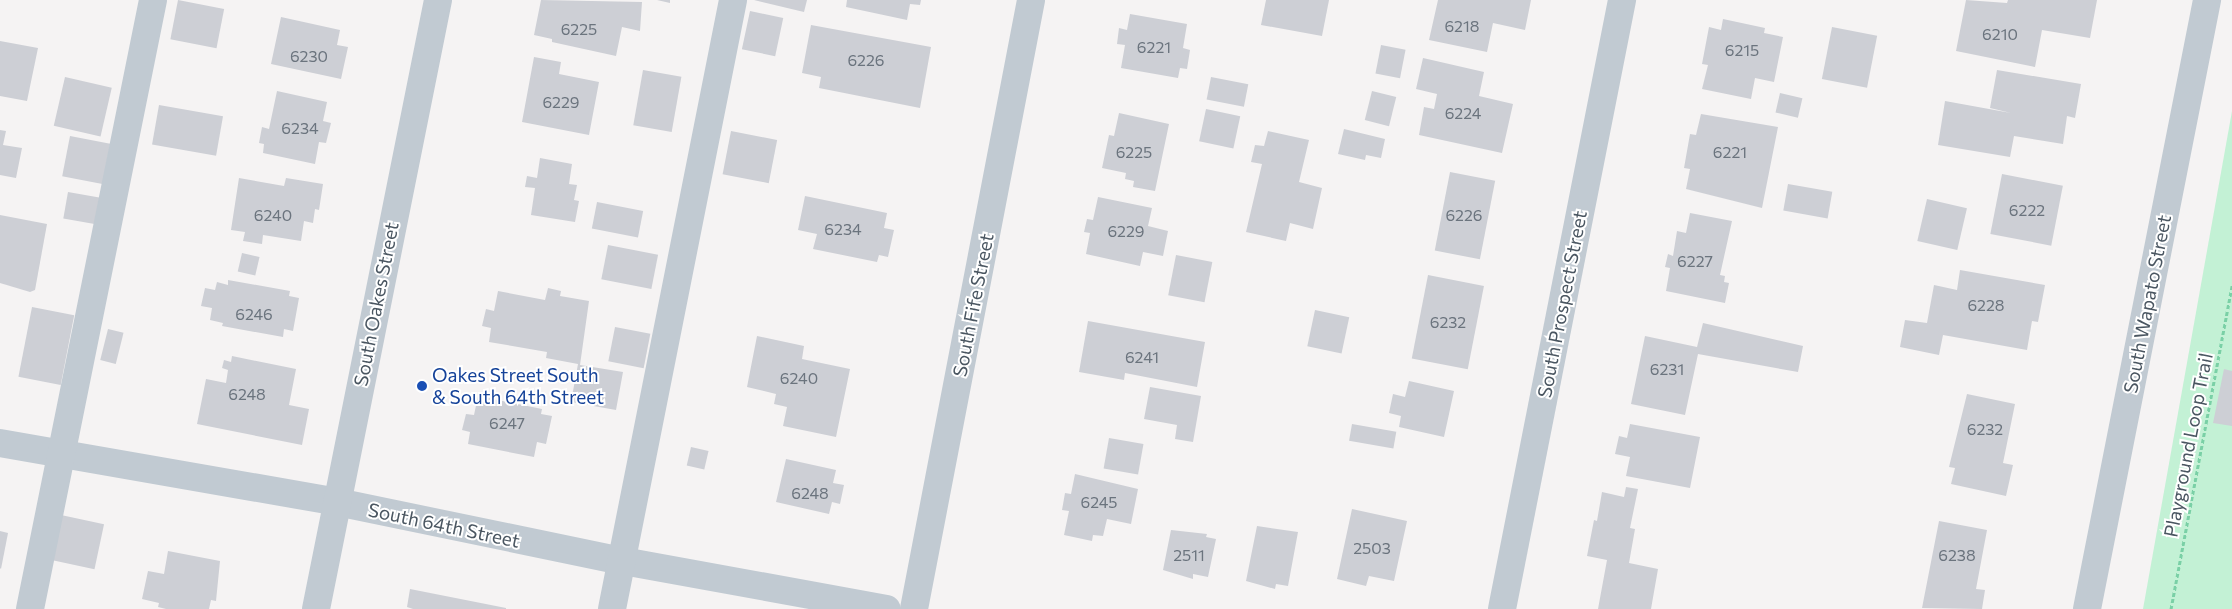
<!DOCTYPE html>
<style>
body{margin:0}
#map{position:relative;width:2232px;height:609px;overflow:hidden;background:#f5f3f3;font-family:Commissioner,sans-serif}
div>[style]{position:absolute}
.green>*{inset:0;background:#c3f1d5}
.building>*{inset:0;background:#cdcfd5;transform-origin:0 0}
.path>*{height:3px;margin-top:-1.5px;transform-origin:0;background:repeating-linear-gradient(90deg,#7ad0a6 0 4px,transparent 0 6.5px)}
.minor>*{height:28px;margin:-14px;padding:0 14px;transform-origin:14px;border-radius:14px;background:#c1cad2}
.dots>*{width:14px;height:14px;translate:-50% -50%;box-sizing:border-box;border:2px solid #fff;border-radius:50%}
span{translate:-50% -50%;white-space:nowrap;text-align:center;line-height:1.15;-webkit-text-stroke:4px #fff;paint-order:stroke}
.number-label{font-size:16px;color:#6b747e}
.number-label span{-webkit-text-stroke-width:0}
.street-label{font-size:19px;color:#4a5661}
.transit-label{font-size:19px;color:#164399}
.left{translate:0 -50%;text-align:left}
</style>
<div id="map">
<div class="green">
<i style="clip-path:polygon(2232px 111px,2232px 609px,2143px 609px)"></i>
</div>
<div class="building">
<i style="left:178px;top:0;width:47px;height:40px;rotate:11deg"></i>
<i style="clip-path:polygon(541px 0,642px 2px,640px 31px,622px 27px,616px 56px,552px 42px,552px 39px,534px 35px)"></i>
<i style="clip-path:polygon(657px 0,670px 0,670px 3px)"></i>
<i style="clip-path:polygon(754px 0,807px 0,804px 12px)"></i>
<i style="clip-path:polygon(847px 0,921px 0,920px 5px,910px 4px,907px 20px,846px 7px)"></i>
<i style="clip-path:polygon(1266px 0,1329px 0,1322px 36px,1261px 25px)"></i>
<i style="clip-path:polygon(1438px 0,1531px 0,1525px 30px,1493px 23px,1487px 52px,1429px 40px)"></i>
<i style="clip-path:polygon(1966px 0,2007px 3px,2008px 0,2097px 0,2090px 38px,2042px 30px,2035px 67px,1956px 51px)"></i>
<i style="left:750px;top:11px;width:34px;height:39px;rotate:12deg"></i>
<i style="clip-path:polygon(1130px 14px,1187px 24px,1183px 48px,1190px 50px,1187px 69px,1180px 68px,1178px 78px,1121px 68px,1125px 45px,1117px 44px,1119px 28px,1127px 30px)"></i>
<i style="clip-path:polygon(281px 17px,340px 30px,337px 45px,348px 47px,341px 79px,271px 64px)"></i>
<i style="clip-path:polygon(1723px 19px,1765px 28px,1764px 33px,1783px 37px,1774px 82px,1755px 78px,1751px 99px,1702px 89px,1708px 65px,1702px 64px,1709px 27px,1721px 30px)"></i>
<i style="clip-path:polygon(811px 25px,931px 47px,920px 108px,819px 88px,821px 77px,802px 73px)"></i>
<i style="left:1832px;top:27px;width:46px;height:53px;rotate:11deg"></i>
<i style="clip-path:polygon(0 41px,38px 48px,27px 101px,0 96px)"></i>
<i style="left:1381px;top:45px;width:25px;height:29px;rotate:11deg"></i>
<i style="clip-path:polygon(534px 57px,561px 62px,559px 74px,599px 82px,589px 135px,522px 122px)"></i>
<i style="clip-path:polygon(1423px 58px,1484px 72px,1479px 96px,1513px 104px,1502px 153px,1419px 135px,1424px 107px,1434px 109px,1437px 94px,1416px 89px)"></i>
<i style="left:643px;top:70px;width:39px;height:56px;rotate:10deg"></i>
<i style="clip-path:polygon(1997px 70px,2081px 84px,2075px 118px,2067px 116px,2063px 144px,2014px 136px,2010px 157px,1938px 145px,1945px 101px,2011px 113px,1990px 108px)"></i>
<i style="left:65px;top:77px;width:48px;height:50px;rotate:13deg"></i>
<i style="left:1211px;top:77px;width:38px;height:23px;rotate:11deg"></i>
<i style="clip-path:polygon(277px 91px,327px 102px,323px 121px,331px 123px,326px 143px,319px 142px,315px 164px,263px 153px,264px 144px,259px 143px,262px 127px,269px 129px)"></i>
<i style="left:1372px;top:91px;width:25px;height:30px;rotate:14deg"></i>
<i style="left:1780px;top:93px;width:23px;height:20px;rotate:13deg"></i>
<i style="left:159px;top:105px;width:65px;height:40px;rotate:10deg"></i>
<i style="left:1206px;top:109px;width:35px;height:33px;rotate:12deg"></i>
<i style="clip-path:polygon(1119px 113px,1169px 124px,1155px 191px,1133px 187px,1134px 181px,1125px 179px,1126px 173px,1102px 168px,1109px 135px,1114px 136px)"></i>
<i style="clip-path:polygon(1701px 114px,1778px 127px,1762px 208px,1686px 189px,1690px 169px,1684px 168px,1690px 134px,1696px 135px)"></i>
<i style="clip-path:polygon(1344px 129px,1385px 139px,1381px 158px,1366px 155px,1365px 160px,1338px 154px)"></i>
<i style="clip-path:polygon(0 130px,6px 131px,3px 145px,22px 148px,16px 178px,0 175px)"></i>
<i style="left:731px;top:131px;width:47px;height:44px;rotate:11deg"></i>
<i style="clip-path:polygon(1268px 131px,1309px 140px,1299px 182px,1322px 188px,1313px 229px,1290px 223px,1286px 241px,1246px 232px,1262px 164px,1251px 162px,1255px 145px,1264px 146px)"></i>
<i style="left:70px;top:136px;width:41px;height:41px;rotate:11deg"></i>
<i style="clip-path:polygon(540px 158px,572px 164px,569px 184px,577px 185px,574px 200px,579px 201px,575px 222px,531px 215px,535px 188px,525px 187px,527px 176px,537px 178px)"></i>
<i style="left:1450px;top:172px;width:46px;height:80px;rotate:11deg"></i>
<i style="left:2002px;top:174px;width:62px;height:61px;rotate:11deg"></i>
<i style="clip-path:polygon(239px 178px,284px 186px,286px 178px,323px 184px,319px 210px,315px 209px,313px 223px,304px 221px,301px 241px,263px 235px,262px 244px,243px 241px,245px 232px,231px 230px)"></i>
<i style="left:1788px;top:184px;width:45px;height:27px;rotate:10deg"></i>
<i style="left:68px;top:192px;width:36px;height:27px;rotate:10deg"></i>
<i style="clip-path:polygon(805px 196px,887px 213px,884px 228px,894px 230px,888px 257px,879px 255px,877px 262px,813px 249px,817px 234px,798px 230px)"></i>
<i style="clip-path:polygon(1098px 197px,1152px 208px,1148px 226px,1168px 231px,1163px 256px,1143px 252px,1140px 266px,1086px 254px,1090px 233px,1084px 232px,1087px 219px,1093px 220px)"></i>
<i style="left:1927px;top:199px;width:41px;height:43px;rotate:13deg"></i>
<i style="left:597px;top:202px;width:47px;height:27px;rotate:11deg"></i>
<i style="clip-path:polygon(1690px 213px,1732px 221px,1720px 275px,1725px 276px,1724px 282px,1729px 283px,1725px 303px,1666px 291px,1670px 268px,1665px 267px,1668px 254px,1673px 256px,1677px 231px,1686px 233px)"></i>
<i style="clip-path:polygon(0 215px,47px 224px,35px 290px,30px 292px,0 283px)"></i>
<i style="left:608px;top:245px;width:51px;height:35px;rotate:11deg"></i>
<i style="left:242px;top:253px;width:18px;height:19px;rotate:13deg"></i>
<i style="left:1176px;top:255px;width:37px;height:41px;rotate:11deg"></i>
<i style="clip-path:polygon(1960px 270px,2045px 285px,2038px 322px,2032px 321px,2027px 350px,1943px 335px,1939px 355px,1900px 347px,1905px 320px,1927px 323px,1934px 285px,1957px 290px)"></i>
<i style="left:1428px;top:275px;width:57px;height:85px;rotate:11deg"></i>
<i style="clip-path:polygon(228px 280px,290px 291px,289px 296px,299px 298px,293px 331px,284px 329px,283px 337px,222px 326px,223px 323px,210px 320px,212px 308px,201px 306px,205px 288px,215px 290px,217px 282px,228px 285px)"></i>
<i style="clip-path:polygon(548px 288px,561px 291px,560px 296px,589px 301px,580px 365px,623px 372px,616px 410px,571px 402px,578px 364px,546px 358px,547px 352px,489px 342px,491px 328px,482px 326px,486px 309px,494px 311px,498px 291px,545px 300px)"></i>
<i style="left:32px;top:307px;width:43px;height:71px;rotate:11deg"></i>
<i style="left:1315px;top:310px;width:35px;height:37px;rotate:12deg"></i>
<i style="clip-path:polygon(1088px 321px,1205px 342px,1197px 387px,1125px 373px,1124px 380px,1079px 372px)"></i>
<i style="clip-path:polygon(1703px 323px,1803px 346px,1798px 372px,1698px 354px,1685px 415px,1631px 404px,1645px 336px,1697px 347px)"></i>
<i style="left:615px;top:327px;width:36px;height:35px;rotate:11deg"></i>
<i style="left:108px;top:329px;width:16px;height:32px;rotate:14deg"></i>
<i style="clip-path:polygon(757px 336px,804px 346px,802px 359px,850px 369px,836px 437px,783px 426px,787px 407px,774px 404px,776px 394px,747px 387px)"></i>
<i style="clip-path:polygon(232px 356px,296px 369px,289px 405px,309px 409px,302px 445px,197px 424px,206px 379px,226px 383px,228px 370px,222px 368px,224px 360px,231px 362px)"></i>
<i style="clip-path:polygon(2224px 369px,2232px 371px,2232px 426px,2213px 423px)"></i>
<i style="clip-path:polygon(1409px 381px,1454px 391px,1444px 437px,1399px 427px,1401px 416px,1389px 413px,1393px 394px,1405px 397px)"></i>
<i style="clip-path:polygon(1150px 387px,1201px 396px,1193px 442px,1175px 439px,1177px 425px,1144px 419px)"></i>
<i style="clip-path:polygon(1967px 394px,2015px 404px,2003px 463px,2013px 465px,2006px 496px,1951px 484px,1955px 468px,1949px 467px)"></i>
<i style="clip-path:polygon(478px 396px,542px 409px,541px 414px,552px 416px,546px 444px,537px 442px,534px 457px,468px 444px,470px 432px,462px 430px,466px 414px,474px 415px)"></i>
<i style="left:1352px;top:424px;width:45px;height:17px;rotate:10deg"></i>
<i style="clip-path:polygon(1630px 424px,1700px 437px,1690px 488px,1626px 476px,1630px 457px,1615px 454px,1619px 436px,1627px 438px)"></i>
<i style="left:1109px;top:438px;width:35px;height:31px;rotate:10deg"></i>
<i style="left:691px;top:447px;width:18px;height:19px;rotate:13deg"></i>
<i style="clip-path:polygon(786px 459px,836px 470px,833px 483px,844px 485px,840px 504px,832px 502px,829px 514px,776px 502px)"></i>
<i style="clip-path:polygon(1075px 474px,1138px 489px,1131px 524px,1107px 519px,1103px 536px,1093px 535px,1092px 541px,1064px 535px,1069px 511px,1062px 510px,1065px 493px,1071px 494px)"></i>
<i style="clip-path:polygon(1626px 487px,1638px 489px,1630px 528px,1635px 529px,1629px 563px,1658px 569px,1651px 609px,1598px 609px,1607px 560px,1587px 556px,1594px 520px,1597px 521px,1602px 492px,1624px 497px)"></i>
<i style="clip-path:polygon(1352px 509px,1407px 521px,1394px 581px,1369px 576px,1366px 586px,1337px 579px)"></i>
<i style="left:61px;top:515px;width:44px;height:46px;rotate:12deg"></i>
<i style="clip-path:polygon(1939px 521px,1987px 530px,1976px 589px,1985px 590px,1982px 609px,1922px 608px)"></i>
<i style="clip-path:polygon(1257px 526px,1298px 532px,1288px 586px,1276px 584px,1275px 589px,1246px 581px)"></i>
<i style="clip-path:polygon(1171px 530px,1207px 534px,1206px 537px,1216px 539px,1208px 577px,1193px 574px,1193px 579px,1163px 570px)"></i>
<i style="clip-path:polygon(0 531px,8px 533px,1px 569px,0 568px)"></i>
<i style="clip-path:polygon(168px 551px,220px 561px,216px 601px,211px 600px,209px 609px,166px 609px,158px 607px,159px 603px,142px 599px,148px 571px,164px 574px)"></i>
<i style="clip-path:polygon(410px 589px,506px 608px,506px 609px,413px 609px,407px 607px)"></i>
</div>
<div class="path">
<i style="left:2171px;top:609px;width:330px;rotate:-79.3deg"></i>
</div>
<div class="minor">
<i style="left:0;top:443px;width:342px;rotate:9.9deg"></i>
<i style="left:337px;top:502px;width:292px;rotate:11.7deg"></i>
<i style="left:623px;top:561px;width:268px;rotate:10.3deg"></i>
<i style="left:30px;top:609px;width:621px;rotate:-78.58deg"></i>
<i style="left:316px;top:609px;width:621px;rotate:-78.67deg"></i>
<i style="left:612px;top:609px;width:621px;rotate:-78.76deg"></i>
<i style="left:914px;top:609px;width:620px;rotate:-79.12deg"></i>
<i style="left:1502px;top:609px;width:621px;rotate:-78.85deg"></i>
<i style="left:2087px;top:609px;width:621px;rotate:-78.85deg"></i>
</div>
<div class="dots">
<i style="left:422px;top:386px;background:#1a4fb4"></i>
</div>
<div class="number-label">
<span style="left:1462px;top:26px">6218</span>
<span style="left:579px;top:29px">6225</span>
<span style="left:2000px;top:34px">6210</span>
<span style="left:1154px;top:47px">6221</span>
<span style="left:1742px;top:50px">6215</span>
<span style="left:309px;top:56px">6230</span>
<span style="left:866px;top:60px">6226</span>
<span style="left:561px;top:102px">6229</span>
<span style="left:1463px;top:113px">6224</span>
<span style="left:300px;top:128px">6234</span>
<span style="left:1134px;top:152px">6225</span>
<span style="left:1730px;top:152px">6221</span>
<span style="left:2027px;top:210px">6222</span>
<span style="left:273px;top:215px">6240</span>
<span style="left:1464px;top:215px">6226</span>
<span style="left:843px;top:229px">6234</span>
<span style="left:1126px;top:231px">6229</span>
<span style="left:1695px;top:261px">6227</span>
<span style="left:1986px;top:305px">6228</span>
<span style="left:254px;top:314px">6246</span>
<span style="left:1448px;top:322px">6232</span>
<span style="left:1142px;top:357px">6241</span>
<span style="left:1667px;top:369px">6231</span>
<span style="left:799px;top:378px">6240</span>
<span style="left:247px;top:394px">6248</span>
<span style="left:507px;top:423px">6247</span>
<span style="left:1985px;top:429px">6232</span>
<span style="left:810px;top:493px">6248</span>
<span style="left:1099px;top:502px">6245</span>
<span style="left:1372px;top:548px">2503</span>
<span style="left:1189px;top:555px">2511</span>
<span style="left:1957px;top:555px">6238</span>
</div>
<div class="street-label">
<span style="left:376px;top:304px;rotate:-79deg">South Oakes Street</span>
<span style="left:1562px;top:304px;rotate:-79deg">South Prospect Street</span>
<span style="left:2147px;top:304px;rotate:-79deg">South Wapato Street</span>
<span style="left:973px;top:305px;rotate:-79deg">South Fife Street</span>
<span style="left:2188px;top:445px;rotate:-79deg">Playground Loop Trail</span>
<span style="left:444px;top:525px;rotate:12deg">South 64th Street</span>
</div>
<div class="transit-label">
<span class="left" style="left:432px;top:386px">Oakes Street South<br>&amp; South 64th Street</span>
</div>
</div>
